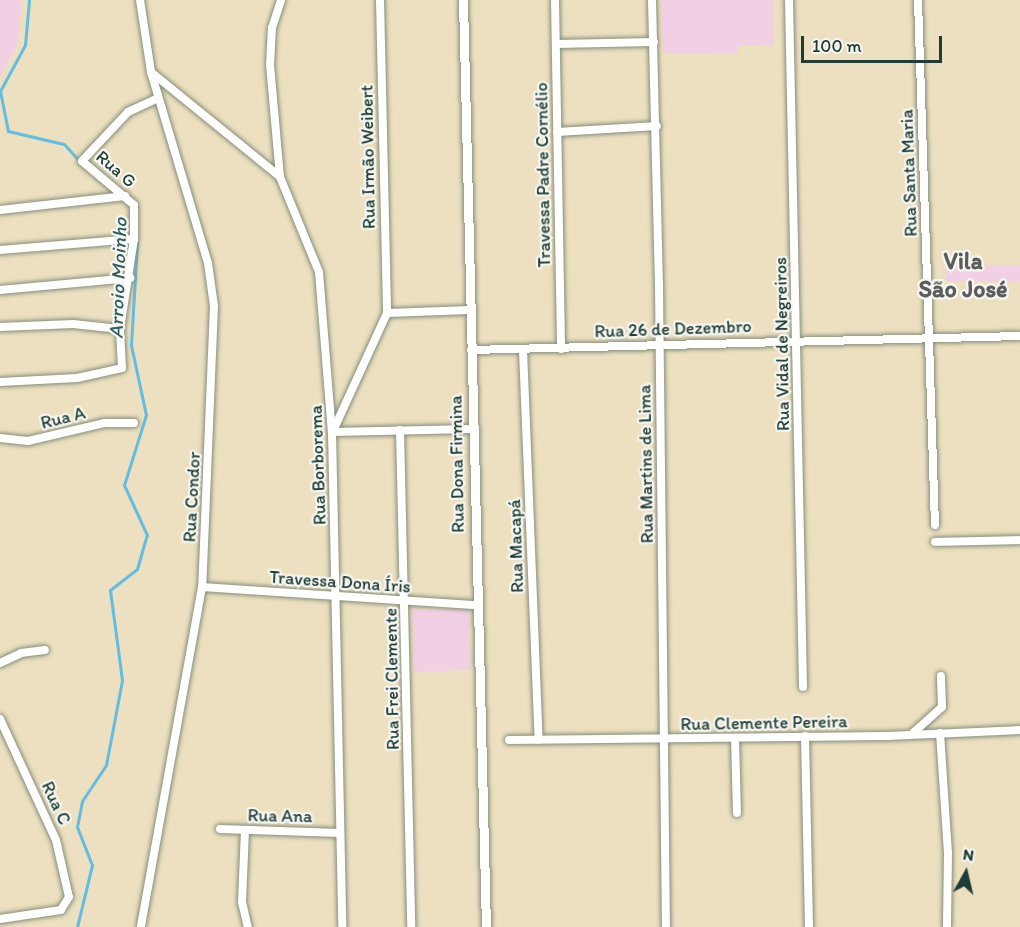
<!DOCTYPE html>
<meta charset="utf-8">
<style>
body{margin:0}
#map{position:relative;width:1020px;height:927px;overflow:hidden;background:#ece0c0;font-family:Itim,sans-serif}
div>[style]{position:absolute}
.built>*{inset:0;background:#f1d0e3;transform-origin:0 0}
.stream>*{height:3px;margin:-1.5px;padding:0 1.5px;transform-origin:1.5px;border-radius:1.5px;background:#62bde0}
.roads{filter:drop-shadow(0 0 2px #868e7a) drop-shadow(0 0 2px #868e7a)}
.minor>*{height:8px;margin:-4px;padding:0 4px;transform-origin:4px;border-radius:4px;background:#fff}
.tertiary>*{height:9px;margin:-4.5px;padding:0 4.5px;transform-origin:4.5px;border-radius:4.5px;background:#fff}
span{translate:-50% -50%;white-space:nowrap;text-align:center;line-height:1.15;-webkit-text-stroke:4.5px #f6f6f2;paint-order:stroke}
.street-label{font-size:18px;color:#1f3d34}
.water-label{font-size:20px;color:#305d5f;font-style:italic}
.district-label{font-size:24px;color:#5d5c5c;font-weight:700}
.north{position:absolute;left:936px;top:843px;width:60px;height:60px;-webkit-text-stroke:4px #f6f6f2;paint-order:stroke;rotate:8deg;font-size:16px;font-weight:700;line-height:24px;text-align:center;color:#1f3d34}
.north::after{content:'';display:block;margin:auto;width:21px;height:27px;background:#1f3d34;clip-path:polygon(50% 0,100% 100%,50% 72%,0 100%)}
.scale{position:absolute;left:801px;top:36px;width:141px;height:27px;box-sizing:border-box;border:3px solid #1f3d34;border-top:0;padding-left:8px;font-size:18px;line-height:21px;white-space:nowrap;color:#1f3d34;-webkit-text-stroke:4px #f6f6f2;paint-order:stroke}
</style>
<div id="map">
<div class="built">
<i style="clip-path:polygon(0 0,22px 0,18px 43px,0 77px)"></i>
<i style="clip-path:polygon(661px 0,774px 0,774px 45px,738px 46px,737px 53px,663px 54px)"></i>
<i style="left:945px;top:265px;width:75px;height:16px"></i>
<i style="left:469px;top:608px;width:62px;height:57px;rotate:88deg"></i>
</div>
<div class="stream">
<i style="left:29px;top:0;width:45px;rotate:95.1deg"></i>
<i style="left:25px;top:45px;width:52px;rotate:118.5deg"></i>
<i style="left:0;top:91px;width:41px;rotate:78.7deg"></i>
<i style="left:8px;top:131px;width:57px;rotate:13.1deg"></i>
<i style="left:64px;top:144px;width:24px;rotate:48deg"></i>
<i style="left:77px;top:927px;width:64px;rotate:-76.4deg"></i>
<i style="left:92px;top:865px;width:41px;rotate:-111.5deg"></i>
<i style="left:77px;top:827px;width:26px;rotate:-79deg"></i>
<i style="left:82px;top:801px;width:43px;rotate:-56.3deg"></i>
<i style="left:106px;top:765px;width:86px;rotate:-79.3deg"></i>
<i style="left:122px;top:680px;width:91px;rotate:-97.6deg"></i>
<i style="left:110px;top:590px;width:34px;rotate:-38deg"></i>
<i style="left:137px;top:569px;width:35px;rotate:-74deg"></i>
<i style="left:147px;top:535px;width:55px;rotate:-114.7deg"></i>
<i style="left:124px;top:485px;width:73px;rotate:-72.6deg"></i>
<i style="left:146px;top:415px;width:72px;rotate:-102.1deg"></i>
<i style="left:131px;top:345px;width:102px;rotate:-86.6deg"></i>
</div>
<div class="roads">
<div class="minor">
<i style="left:140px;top:0;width:73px;rotate:81.3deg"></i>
<i style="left:151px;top:72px;width:199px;rotate:73.4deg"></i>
<i style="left:208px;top:263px;width:43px;rotate:82.1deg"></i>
<i style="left:214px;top:306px;width:281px;rotate:92.4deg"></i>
<i style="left:202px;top:587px;width:345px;rotate:100.2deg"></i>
<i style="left:380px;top:0;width:313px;rotate:88.7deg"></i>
<i style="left:555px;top:0;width:349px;rotate:89deg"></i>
<i style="left:652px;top:0;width:285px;rotate:88.6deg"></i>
<i style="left:659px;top:285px;width:642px;rotate:89.38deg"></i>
<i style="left:789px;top:0;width:687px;rotate:88.83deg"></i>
<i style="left:918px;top:0;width:525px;rotate:88.15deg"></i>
<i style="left:556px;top:44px;width:98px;rotate:-1.2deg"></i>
<i style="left:151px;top:72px;width:166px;rotate:39.1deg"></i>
<i style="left:280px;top:177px;width:103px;rotate:67.7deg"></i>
<i style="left:319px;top:272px;width:161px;rotate:85.4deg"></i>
<i style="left:332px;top:432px;width:495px;rotate:88.8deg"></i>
<i style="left:557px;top:132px;width:100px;rotate:-3.4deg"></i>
<i style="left:280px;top:177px;width:112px;rotate:-95.1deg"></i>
<i style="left:270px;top:65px;width:37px;rotate:-87deg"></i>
<i style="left:272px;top:28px;width:29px;rotate:-72deg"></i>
<i style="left:0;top:210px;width:126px;rotate:-6.4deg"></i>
<i style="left:0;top:250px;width:134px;rotate:-4.7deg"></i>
<i style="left:0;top:290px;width:131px;rotate:-5.3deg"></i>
<i style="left:0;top:327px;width:73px;rotate:-2.4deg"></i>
<i style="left:73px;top:324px;width:47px;rotate:6.1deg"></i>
<i style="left:471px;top:350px;width:549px;rotate:-1.46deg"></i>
<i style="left:523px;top:350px;width:390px;rotate:87.7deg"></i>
<i style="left:0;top:382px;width:77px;rotate:-3deg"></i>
<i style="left:77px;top:378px;width:46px;rotate:-12.5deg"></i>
<i style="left:122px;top:368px;width:39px;rotate:-93deg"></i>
<i style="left:120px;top:329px;width:91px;rotate:-81.2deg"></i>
<i style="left:134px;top:239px;width:34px;rotate:-90deg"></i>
<i style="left:134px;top:205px;width:68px;rotate:-139.8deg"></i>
<i style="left:82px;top:161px;width:67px;rotate:-46.8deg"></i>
<i style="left:128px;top:112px;width:33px;rotate:-25deg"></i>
<i style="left:400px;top:430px;width:497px;rotate:88.7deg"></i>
<i style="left:333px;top:431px;width:130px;rotate:-65.4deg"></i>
<i style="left:387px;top:313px;width:83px;rotate:-2.1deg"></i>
<i style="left:332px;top:432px;width:140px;rotate:-1.2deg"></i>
<i style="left:0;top:438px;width:28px;rotate:6deg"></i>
<i style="left:28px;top:441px;width:79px;rotate:-13.2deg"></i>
<i style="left:105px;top:423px;width:29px"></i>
<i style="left:935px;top:542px;width:85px;rotate:-1.3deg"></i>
<i style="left:202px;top:587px;width:275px;rotate:3.8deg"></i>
<i style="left:0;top:663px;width:23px;rotate:-25deg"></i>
<i style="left:21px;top:653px;width:24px;rotate:-7deg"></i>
<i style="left:0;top:719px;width:133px;rotate:65.2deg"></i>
<i style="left:56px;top:840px;width:58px;rotate:77.2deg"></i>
<i style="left:69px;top:897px;width:15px;rotate:122deg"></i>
<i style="left:61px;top:910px;width:62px;rotate:171.6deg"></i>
<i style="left:913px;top:733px;width:39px;rotate:-42deg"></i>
<i style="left:942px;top:707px;width:31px;rotate:-92deg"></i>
<i style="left:940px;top:733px;width:120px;rotate:86.2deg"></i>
<i style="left:948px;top:853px;width:74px;rotate:90.8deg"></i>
<i style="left:805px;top:736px;width:191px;rotate:88.8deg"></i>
<i style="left:735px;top:738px;width:75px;rotate:88.5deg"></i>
<i style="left:509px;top:740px;width:378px;rotate:-0.6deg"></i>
<i style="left:887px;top:736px;width:133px;rotate:-2.6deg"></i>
<i style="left:220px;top:829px;width:120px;rotate:1.9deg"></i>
<i style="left:245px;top:830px;width:72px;rotate:92.4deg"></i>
<i style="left:242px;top:902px;width:26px;rotate:77deg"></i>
</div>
<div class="tertiary">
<i style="left:463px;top:0;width:927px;rotate:88.58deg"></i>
</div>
</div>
<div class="street-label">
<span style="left:368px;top:157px;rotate:-91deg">Rua Irmão Weibert</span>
<span style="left:116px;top:169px;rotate:41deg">Rua G</span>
<span style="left:909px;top:173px;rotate:-92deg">Rua Santa Maria</span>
<span style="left:543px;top:175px;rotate:-91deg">Travessa Padre Cornélio</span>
<span style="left:673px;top:329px;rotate:-2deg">Rua 26 de Dezembro</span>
<span style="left:782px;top:344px;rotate:-91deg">Rua Vidal de Negreiros</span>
<span style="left:63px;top:418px;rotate:-14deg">Rua A</span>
<span style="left:457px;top:464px;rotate:-91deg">Rua Dona Firmina</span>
<span style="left:646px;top:464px;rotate:-91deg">Rua Martins de Lima</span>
<span style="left:318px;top:465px;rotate:-92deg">Rua Borborema</span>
<span style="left:192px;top:497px;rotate:-87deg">Rua Condor</span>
<span style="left:516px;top:546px;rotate:-92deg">Rua Macapá</span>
<span style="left:340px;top:582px;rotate:4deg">Travessa Dona Íris</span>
<span style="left:392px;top:679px;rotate:-91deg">Rua Frei Clemente</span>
<span style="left:764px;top:723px;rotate:-1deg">Rua Clemente Pereira</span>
<span style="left:56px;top:803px;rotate:65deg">Rua C</span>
<span style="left:280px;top:816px;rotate:1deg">Rua Ana</span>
</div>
<div class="water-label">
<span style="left:118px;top:278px;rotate:-88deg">Arroio Moinho</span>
</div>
<div class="district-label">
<span style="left:963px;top:275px">Vila<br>São José</span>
</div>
<div class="north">N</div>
<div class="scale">100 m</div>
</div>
